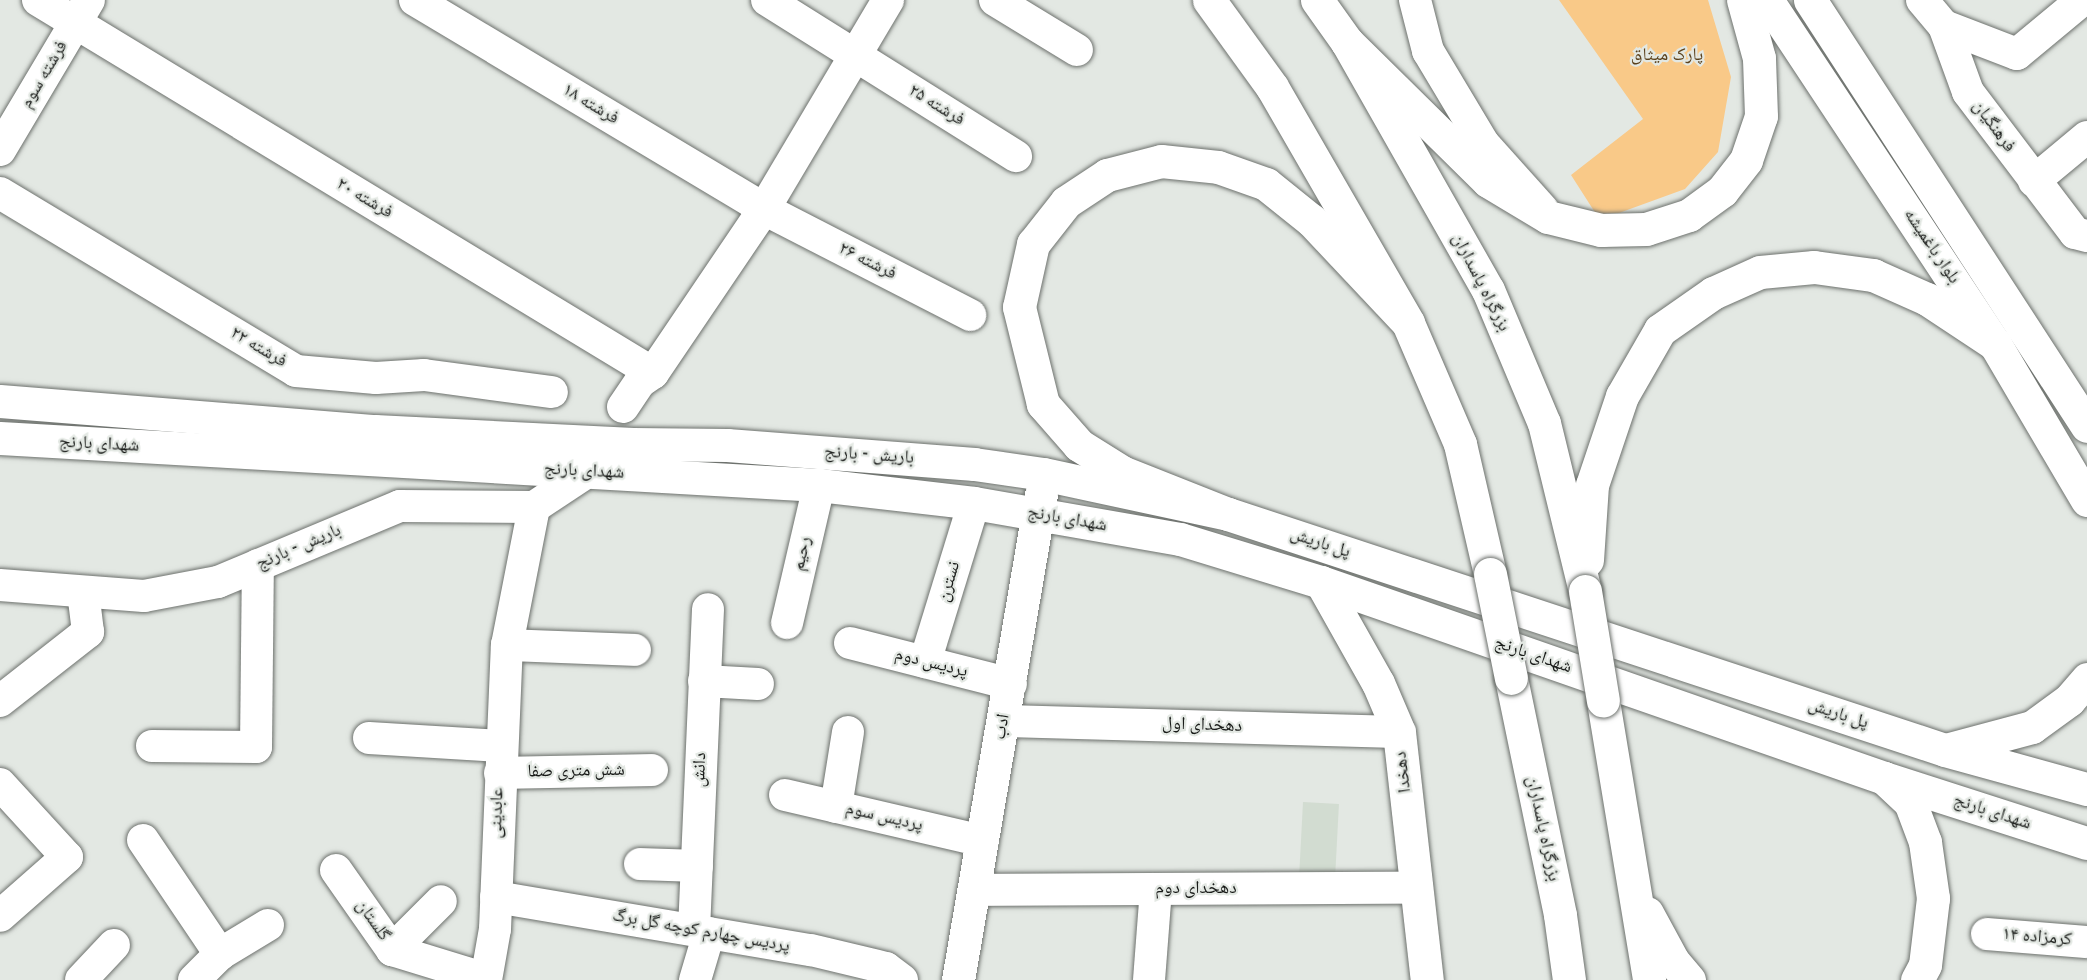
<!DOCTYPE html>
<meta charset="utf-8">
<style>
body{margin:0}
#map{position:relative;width:2087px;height:980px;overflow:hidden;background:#e3e8e3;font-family:Overpass,"Noto Naskh Arabic",sans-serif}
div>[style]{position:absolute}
.built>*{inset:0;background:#d2dcd1;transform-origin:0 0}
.green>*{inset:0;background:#f9c988}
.roads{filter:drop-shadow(0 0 2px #6d716d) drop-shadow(0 0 2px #6d716d)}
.minor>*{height:32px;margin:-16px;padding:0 16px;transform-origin:16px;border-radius:16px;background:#fff}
.major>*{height:33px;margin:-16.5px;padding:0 16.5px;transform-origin:16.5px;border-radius:16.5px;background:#fff}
.highway>*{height:33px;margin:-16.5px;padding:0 16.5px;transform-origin:16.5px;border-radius:16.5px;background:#fff}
.bridges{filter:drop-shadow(0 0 2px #6d716d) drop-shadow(0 0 2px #6d716d)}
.highway-bridge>*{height:33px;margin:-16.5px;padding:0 16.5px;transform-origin:16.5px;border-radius:16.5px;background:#fff}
span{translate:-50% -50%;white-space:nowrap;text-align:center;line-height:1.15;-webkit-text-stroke:4.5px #e3e8e3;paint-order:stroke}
.park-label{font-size:18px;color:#5b411c}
.street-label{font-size:18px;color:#191b19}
</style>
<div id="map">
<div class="built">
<i style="left:1303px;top:802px;width:36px;height:74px;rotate:3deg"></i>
</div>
<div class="green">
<i style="clip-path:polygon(1559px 0,1708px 0,1731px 77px,1718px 152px,1685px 189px,1619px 213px,1596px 214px,1571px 175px,1643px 119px)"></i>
</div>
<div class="roads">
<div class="minor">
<i style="left:38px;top:0;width:719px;rotate:31.24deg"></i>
<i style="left:415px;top:0;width:407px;rotate:30.9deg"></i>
<i style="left:764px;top:209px;width:232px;rotate:27.2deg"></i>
<i style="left:767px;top:0;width:294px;rotate:32.1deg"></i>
<i style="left:995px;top:0;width:96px;rotate:31.4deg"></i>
<i style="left:1415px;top:0;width:53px;rotate:75.7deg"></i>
<i style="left:1428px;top:51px;width:107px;rotate:59.1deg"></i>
<i style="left:1483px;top:143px;width:89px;rotate:48.2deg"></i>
<i style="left:1922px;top:0;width:34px;rotate:50deg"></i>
<i style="left:1944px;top:26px;width:70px;rotate:70deg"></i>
<i style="left:1968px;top:92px;width:177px;rotate:52.8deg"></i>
<i style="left:2075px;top:233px;width:12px;rotate:14deg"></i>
<i style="left:1944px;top:26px;width:78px;rotate:21deg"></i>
<i style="left:2017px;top:54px;width:85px;rotate:-39.7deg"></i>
<i style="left:0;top:150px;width:174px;rotate:-59.3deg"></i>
<i style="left:2034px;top:181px;width:69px;rotate:-39.7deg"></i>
<i style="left:0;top:193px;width:345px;rotate:31deg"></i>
<i style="left:296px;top:371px;width:80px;rotate:5deg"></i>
<i style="left:376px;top:378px;width:48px;rotate:-3.6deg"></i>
<i style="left:424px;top:375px;width:129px;rotate:7.6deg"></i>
<i style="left:623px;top:407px;width:30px;rotate:-56deg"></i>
<i style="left:640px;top:382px;width:16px;rotate:-35deg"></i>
<i style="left:653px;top:373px;width:198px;rotate:-55.9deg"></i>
<i style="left:764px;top:209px;width:243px;rotate:-59.3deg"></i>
<i style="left:0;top:585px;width:144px;rotate:4.4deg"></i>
<i style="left:144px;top:596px;width:75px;rotate:-10.7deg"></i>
<i style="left:218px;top:582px;width:197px;rotate:-22.7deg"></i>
<i style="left:400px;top:506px;width:134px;rotate:0.4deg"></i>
<i style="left:534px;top:507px;width:64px;rotate:-33.4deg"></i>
<i style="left:787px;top:623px;width:142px;rotate:-76.9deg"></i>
<i style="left:850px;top:643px;width:166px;rotate:14.3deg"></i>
<i style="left:507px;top:645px;width:128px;rotate:2.2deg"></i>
<i style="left:925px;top:662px;width:166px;rotate:-72.9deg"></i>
<i style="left:704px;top:681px;width:54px;rotate:3.2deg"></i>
<i style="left:0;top:701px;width:112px;rotate:-38.1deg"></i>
<i style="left:88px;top:632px;width:40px;rotate:-97.1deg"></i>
<i style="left:1005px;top:721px;width:394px;rotate:1.6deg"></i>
<i style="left:369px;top:738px;width:132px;rotate:3.5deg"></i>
<i style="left:152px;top:746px;width:104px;rotate:0.6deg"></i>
<i style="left:256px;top:747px;width:182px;rotate:-89.4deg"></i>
<i style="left:500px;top:773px;width:152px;rotate:-1.1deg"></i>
<i style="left:0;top:784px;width:99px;rotate:47.5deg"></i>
<i style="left:67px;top:857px;width:89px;rotate:138.6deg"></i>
<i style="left:785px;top:795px;width:203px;rotate:13.1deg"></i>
<i style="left:836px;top:807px;width:76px;rotate:-80.9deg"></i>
<i style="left:143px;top:840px;width:138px;rotate:56deg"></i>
<i style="left:640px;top:864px;width:57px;rotate:2deg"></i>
<i style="left:336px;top:870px;width:98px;rotate:55deg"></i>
<i style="left:392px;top:950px;width:98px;rotate:17.1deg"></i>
<i style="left:974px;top:890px;width:443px;rotate:-0.3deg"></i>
<i style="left:496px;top:897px;width:319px;rotate:9.6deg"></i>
<i style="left:811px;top:950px;width:77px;rotate:13.5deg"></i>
<i style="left:886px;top:968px;width:20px;rotate:37deg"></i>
<i style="left:694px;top:930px;width:321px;rotate:-87.5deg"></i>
<i style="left:1987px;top:934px;width:100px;rotate:4.6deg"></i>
<i style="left:392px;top:950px;width:69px;rotate:-45deg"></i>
<i style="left:81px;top:980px;width:48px;rotate:-46.7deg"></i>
<i style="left:194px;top:980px;width:37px;rotate:-45deg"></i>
<i style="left:220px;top:954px;width:56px;rotate:-31.1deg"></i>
<i style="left:486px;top:980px;width:52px;rotate:-80deg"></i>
<i style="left:495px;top:929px;width:284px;rotate:-87.6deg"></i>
<i style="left:507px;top:645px;width:141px;rotate:-78.9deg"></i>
<i style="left:695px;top:980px;width:49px;rotate:-73.4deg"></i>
<i style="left:1149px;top:980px;width:91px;rotate:-85.6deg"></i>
</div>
<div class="major">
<i style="left:1767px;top:0;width:413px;rotate:56.5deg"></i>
<i style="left:1995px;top:344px;width:181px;rotate:59.5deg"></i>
<i style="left:1810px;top:0;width:508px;rotate:56.97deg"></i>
<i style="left:0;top:401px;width:376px;rotate:4.6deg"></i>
<i style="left:375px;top:431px;width:258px;rotate:2.9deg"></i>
<i style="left:633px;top:444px;width:94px;rotate:0.6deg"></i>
<i style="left:727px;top:445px;width:248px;rotate:4.4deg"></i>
<i style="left:974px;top:464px;width:70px;rotate:8.2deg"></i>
<i style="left:1043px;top:474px;width:189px;rotate:12.2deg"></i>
<i style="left:1228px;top:514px;width:755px;rotate:18.22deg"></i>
<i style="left:1945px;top:750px;width:147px;rotate:15.4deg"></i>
<i style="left:0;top:438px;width:820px;rotate:3.28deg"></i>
<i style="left:819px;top:485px;width:156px;rotate:6.6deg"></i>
<i style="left:974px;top:503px;width:209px;rotate:9.9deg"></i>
<i style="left:1180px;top:539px;width:147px;rotate:17deg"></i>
<i style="left:1321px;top:582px;width:596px;rotate:19.19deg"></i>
<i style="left:1884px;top:778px;width:213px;rotate:17.8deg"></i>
<i style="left:1321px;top:582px;width:116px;rotate:60.6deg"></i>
<i style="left:1378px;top:683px;width:53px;rotate:66.8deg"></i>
<i style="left:1399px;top:732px;width:250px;rotate:83.6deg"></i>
<i style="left:1946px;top:750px;width:89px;rotate:-15deg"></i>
<i style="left:2032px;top:727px;width:46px;rotate:-36.1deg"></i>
<i style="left:2069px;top:700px;width:28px;rotate:-49deg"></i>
<i style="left:958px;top:980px;width:493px;rotate:-80.3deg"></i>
</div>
<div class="highway">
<i style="left:1209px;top:0;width:107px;rotate:54.1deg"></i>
<i style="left:1272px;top:87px;width:272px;rotate:60deg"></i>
<i style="left:1408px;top:323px;width:132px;rotate:66.7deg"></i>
<i style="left:1460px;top:444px;width:133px;rotate:77deg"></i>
<i style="left:1317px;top:0;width:52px;rotate:54.5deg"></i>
<i style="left:1347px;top:42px;width:285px;rotate:60.4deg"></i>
<i style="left:1488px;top:290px;width:144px;rotate:67.2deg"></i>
<i style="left:1544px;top:423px;width:173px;rotate:76.3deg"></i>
<i style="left:1347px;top:42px;width:198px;rotate:44.6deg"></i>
<i style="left:1488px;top:181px;width:70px;rotate:31deg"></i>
<i style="left:1548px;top:217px;width:55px;rotate:13.8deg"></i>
<i style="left:1601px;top:230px;width:45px;rotate:-1.3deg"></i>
<i style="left:1646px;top:229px;width:45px;rotate:-18deg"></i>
<i style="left:1689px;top:215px;width:41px;rotate:-36deg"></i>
<i style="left:1722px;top:191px;width:39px;rotate:-52deg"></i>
<i style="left:1746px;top:160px;width:46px;rotate:-71.2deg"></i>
<i style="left:1761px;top:116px;width:58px;rotate:-92deg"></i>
<i style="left:1759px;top:58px;width:60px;rotate:-105.4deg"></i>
<i style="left:1228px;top:514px;width:114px;rotate:-158.4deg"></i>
<i style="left:1122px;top:472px;width:51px;rotate:-147.9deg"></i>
<i style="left:1079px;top:445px;width:55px;rotate:-131.3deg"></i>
<i style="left:1043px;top:404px;width:100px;rotate:-103.9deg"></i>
<i style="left:1019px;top:307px;width:65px;rotate:-77.5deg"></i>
<i style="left:1033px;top:244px;width:53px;rotate:-51.8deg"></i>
<i style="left:1066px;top:202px;width:49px;rotate:-33.4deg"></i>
<i style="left:1107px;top:175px;width:56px;rotate:-14.5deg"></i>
<i style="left:1161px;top:161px;width:57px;rotate:6deg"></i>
<i style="left:1218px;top:167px;width:51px;rotate:19.5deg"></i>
<i style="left:1266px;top:184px;width:58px;rotate:38.7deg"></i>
<i style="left:1311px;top:220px;width:141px;rotate:46.7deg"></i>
<i style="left:1587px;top:560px;width:75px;rotate:-86.2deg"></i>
<i style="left:1592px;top:485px;width:94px;rotate:-71.4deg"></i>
<i style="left:1622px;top:396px;width:76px;rotate:-60.1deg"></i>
<i style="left:1660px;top:330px;width:65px;rotate:-34.9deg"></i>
<i style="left:1713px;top:293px;width:51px;rotate:-24.1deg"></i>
<i style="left:1760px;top:272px;width:54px;rotate:-5.3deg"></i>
<i style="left:1814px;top:267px;width:60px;rotate:7.7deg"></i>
<i style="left:1873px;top:275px;width:59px;rotate:24deg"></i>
<i style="left:1927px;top:299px;width:82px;rotate:33.5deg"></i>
<i style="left:1511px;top:678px;width:242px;rotate:78.3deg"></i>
<i style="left:1560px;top:915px;width:66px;rotate:82.1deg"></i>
<i style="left:1603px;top:701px;width:283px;rotate:80.6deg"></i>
<i style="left:1884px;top:778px;width:35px;rotate:43deg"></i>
<i style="left:1910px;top:802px;width:43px;rotate:69.4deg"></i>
<i style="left:1925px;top:842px;width:57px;rotate:81.9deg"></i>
<i style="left:1933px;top:898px;width:67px;rotate:96.8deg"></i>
<i style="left:1925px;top:965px;width:17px;rotate:118deg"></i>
<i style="left:1647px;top:913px;width:55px;rotate:61.6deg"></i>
<i style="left:1673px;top:961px;width:25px;rotate:50deg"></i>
</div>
</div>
<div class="bridges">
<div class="highway-bridge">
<i style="left:1490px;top:574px;width:106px;rotate:78.6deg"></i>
<i style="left:1585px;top:591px;width:111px;rotate:80.7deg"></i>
</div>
</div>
<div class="park-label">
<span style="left:1667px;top:56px">پارک میثاق</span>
</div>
<div class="street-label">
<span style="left:45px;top:75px;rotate:-59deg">فرشته سوم</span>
<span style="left:590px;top:105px;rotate:31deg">۱۸ فرشته</span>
<span style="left:936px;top:106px;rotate:32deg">۲۵ فرشته</span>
<span style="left:1993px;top:127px;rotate:54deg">فرهنگیان</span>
<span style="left:364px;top:199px;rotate:31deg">۲۰ فرشته</span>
<span style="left:1931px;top:247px;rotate:56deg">بلوار باغمیشه</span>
<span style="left:867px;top:262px;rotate:27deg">۲۶ فرشته</span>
<span style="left:1480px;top:283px;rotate:63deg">بزرگراه پاسداران</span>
<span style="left:258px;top:348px;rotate:31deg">۲۲ فرشته</span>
<span style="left:99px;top:445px;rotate:3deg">شهدای بارنج</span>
<span style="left:869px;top:456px;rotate:4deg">باریش - بارنج</span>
<span style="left:584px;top:472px;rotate:3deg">شهدای بارنج</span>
<span style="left:1067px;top:520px;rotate:10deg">شهدای بارنج</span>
<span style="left:1320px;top:544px;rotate:18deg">پل باریش</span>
<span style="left:299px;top:548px;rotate:-23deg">باریش - بارنج</span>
<span style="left:803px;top:554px;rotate:-77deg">رحیم</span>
<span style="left:950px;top:582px;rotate:-73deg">نسترن</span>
<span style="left:1533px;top:656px;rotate:19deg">شهدای بارنج</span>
<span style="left:931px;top:664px;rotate:14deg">پردیس دوم</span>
<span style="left:1838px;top:715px;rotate:18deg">پل باریش</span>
<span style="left:1202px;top:726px;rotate:2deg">دهخدای اول</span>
<span style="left:1003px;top:727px;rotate:-80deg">ادب</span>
<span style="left:701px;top:770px;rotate:-88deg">دانش</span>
<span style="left:576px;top:772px;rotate:-1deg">شش متری صفا</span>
<span style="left:1404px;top:772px;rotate:-97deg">دهخدا</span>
<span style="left:498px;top:813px;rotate:-88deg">عابدینی</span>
<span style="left:1992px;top:813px;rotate:18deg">شهدای بارنج</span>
<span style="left:884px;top:818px;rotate:13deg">پردیس سوم</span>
<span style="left:1542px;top:829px;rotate:78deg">بزرگراه پاسداران</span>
<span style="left:1196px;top:889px">دهخدای دوم</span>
<span style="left:372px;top:921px;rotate:55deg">گلستان</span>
<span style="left:701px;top:932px;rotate:10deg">پردیس چهارم کوچه گل برگ</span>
<span style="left:2037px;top:938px;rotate:5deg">کرمزاده ۱۴</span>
</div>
</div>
